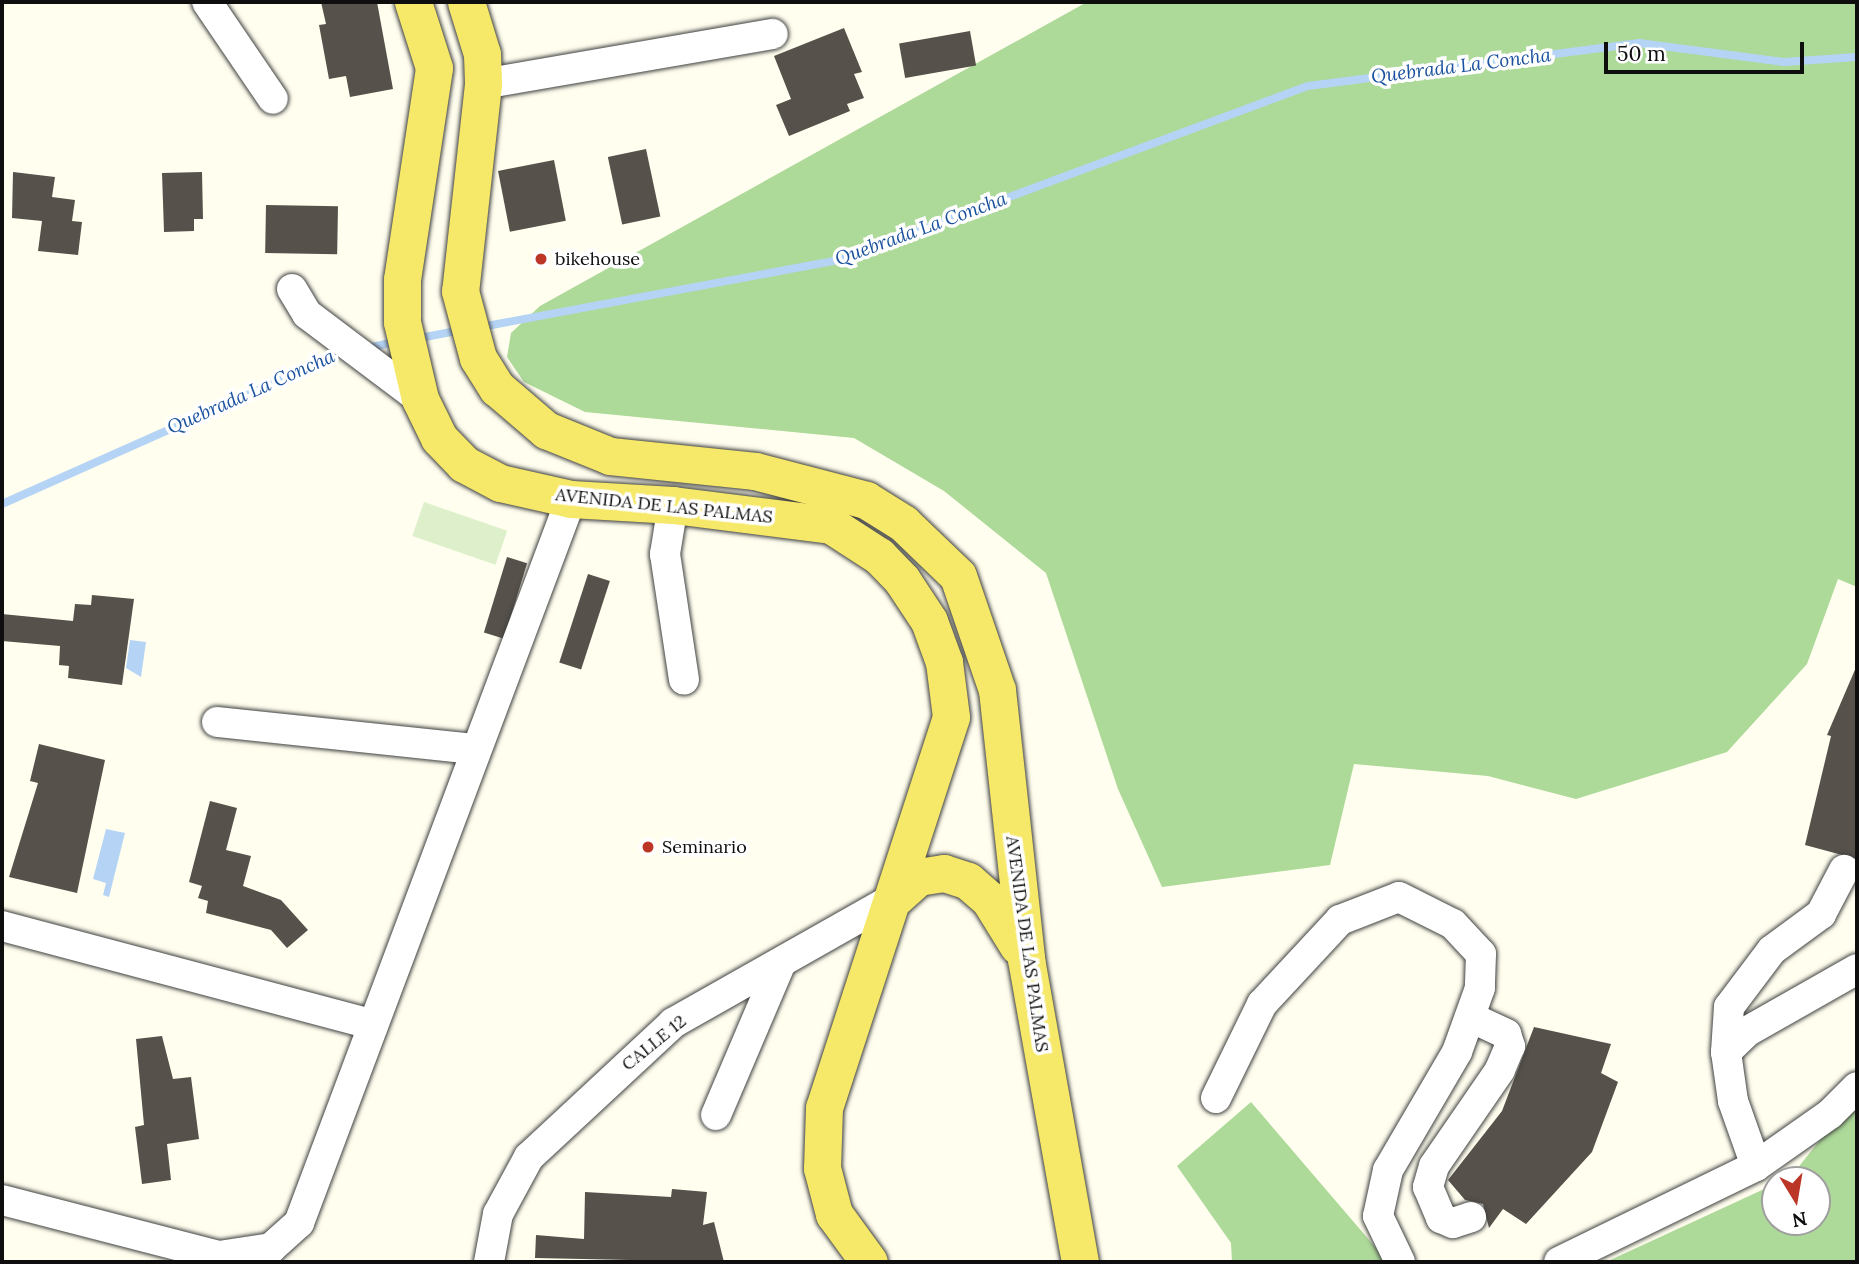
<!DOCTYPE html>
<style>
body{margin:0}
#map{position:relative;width:1859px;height:1264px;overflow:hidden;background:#fffeef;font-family:Lora,serif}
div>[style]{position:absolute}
.forest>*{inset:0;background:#add999}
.pitch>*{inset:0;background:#def0cb;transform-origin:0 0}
.water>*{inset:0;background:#b5d4f5}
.stream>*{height:8px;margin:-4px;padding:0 4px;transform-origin:4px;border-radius:4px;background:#b5d4f5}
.building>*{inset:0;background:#56514a;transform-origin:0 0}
.roads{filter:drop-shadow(0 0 2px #414141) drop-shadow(0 0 2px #414141)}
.minor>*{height:30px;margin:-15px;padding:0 15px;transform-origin:15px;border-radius:15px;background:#fff}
.major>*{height:37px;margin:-18.5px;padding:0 18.5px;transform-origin:18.5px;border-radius:18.5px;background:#f6e868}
.dots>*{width:19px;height:19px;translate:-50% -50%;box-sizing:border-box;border:4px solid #fff;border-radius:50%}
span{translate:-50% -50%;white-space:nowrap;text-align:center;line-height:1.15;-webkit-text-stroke:7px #fff;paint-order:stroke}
.poi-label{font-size:18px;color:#0e0e0e}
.left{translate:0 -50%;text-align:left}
.street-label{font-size:18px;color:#0e0e0e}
.water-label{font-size:19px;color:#19519e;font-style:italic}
.frame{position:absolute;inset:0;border:4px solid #0e0e0e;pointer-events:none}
.north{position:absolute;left:1761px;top:1166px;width:70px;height:70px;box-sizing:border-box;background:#fff;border:2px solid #9f9f9f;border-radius:50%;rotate:169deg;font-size:19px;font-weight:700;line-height:28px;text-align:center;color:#0e0e0e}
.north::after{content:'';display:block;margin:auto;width:24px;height:32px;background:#bc3628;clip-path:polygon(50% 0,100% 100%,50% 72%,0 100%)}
.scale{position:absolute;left:1604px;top:42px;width:200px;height:32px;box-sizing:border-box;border:4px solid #0e0e0e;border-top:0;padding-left:9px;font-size:21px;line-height:24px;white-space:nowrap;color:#0e0e0e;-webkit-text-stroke:5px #fff;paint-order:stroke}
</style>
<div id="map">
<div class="forest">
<i style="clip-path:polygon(1087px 2px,1857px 2px,1857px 587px,1838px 579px,1807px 664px,1727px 752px,1576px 799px,1488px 776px,1354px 764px,1330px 865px,1162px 887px,1118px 789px,1046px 573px,944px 491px,854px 438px,585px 412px,524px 382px,507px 357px,511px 333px,540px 306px)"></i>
<i style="clip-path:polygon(1857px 1094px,1857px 1262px,1606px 1262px,1775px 1184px,1775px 1222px,1817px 1222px,1817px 1180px,1783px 1180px,1792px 1175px)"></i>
<i style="clip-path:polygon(1251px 1102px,1388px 1262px,1232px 1262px,1231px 1243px,1177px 1166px)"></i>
</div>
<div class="pitch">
<i style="left:424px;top:502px;width:88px;height:36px;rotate:19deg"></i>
</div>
<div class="water">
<i style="clip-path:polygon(130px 640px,146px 642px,141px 677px,126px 668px)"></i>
<i style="clip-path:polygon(106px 829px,125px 833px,109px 897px,103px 895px,106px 883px,93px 879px)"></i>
</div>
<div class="stream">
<i style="left:481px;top:327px;width:365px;rotate:-10.6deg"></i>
<i style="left:840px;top:260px;width:499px;rotate:-20.4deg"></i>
<i style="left:1308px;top:86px;width:334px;rotate:-7.4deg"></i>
<i style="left:1639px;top:43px;width:146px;rotate:7.5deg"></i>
<i style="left:1784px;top:62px;width:73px;rotate:-3.9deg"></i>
<i style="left:415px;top:339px;width:47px;rotate:-11.1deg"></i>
<i style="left:367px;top:348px;width:30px;rotate:-12deg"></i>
<i style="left:2px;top:504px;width:374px;rotate:-24deg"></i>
</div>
<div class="building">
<i style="clip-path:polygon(321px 2px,377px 2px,393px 89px,350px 97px,346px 76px,329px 79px,319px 25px,326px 24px)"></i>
<i style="clip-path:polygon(844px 28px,862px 72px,854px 74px,864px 98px,847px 104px,850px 111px,789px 136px,776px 105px,791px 99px,774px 56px)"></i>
<i style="left:970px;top:31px;width:35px;height:72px;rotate:80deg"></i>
<i style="left:646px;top:149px;width:69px;height:39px;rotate:78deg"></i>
<i style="left:554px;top:160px;width:62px;height:57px;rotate:79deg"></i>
<i style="clip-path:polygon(13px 172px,55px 177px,52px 197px,75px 200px,72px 221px,82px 222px,78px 255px,38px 251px,42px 221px,12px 218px)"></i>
<i style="clip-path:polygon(202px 172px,203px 219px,194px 219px,194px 231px,164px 232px,162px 173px)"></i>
<i style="left:266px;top:205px;width:72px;height:48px;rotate:1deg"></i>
<i style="left:507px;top:557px;width:21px;height:79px;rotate:17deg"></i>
<i style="left:588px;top:574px;width:23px;height:93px;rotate:18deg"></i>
<i style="clip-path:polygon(92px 595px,134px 599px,122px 685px,68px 678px,69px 666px,59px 665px,60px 646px,2px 641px,2px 614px,73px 621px,75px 604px,91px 605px)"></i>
<i style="clip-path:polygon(1857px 665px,1857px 859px,1805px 845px,1831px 736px,1827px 735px)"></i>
<i style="clip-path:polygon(39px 744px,105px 760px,77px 893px,9px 877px,38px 783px,30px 781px)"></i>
<i style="clip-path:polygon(210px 801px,237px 808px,226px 850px,251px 856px,243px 886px,281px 900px,308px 930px,287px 948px,271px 930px,206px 913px,208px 901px,198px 898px,202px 886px,189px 882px)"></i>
<i style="clip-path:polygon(1534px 1027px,1611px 1044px,1601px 1073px,1618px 1082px,1592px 1152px,1526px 1224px,1503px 1209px,1489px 1228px,1483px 1204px,1465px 1200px,1448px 1180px,1502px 1111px)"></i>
<i style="clip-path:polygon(162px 1036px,173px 1079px,191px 1077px,199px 1139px,167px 1144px,171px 1180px,142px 1184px,135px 1127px,144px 1125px,136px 1039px)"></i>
<i style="clip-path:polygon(672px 1189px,707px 1192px,703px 1225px,714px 1222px,724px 1262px,535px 1258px,536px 1235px,584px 1239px,585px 1192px,671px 1197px)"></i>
</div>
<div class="roads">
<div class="minor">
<i style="left:207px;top:2px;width:117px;rotate:55.8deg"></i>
<i style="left:483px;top:84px;width:294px;rotate:-9.8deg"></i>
<i style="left:292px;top:289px;width:29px;rotate:59deg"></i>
<i style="left:307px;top:314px;width:141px;rotate:37deg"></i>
<i style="left:673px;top:505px;width:50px;rotate:99.3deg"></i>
<i style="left:665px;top:554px;width:127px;rotate:81.4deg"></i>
<i style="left:217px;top:722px;width:260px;rotate:6deg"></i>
<i style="left:2px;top:926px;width:384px;rotate:14.9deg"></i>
<i style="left:1470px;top:1017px;width:40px;rotate:25deg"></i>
<i style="left:1506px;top:1034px;width:13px;rotate:72deg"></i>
<i style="left:1510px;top:1046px;width:26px;rotate:113deg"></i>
<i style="left:1500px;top:1070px;width:116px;rotate:124.5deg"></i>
<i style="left:1434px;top:1166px;width:22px;rotate:106deg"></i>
<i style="left:1428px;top:1187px;width:34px;rotate:67deg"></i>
<i style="left:1441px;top:1218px;width:13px;rotate:23deg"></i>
<i style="left:1453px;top:1223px;width:19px;rotate:-18deg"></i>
<i style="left:1726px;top:1052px;width:45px;rotate:-86.2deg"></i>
<i style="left:1729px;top:1007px;width:71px;rotate:-53deg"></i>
<i style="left:1772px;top:950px;width:61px;rotate:-36.3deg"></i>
<i style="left:1821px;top:914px;width:50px;rotate:-62.4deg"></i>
<i style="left:1216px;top:1098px;width:105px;rotate:-63.9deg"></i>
<i style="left:1262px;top:1004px;width:115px;rotate:-47.1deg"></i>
<i style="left:1340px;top:920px;width:63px;rotate:-21.3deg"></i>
<i style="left:1399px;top:897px;width:60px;rotate:26.6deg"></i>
<i style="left:1453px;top:924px;width:41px;rotate:47deg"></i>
<i style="left:1481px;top:954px;width:34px;rotate:92deg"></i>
<i style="left:1480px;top:988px;width:68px;rotate:109.8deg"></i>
<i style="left:1457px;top:1052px;width:137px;rotate:120.3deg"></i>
<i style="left:1388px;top:1170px;width:47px;rotate:102.3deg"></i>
<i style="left:1378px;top:1216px;width:51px;rotate:64.4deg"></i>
<i style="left:716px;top:1115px;width:161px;rotate:-66.9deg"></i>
<i style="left:1756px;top:1166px;width:69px;rotate:-109.5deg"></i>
<i style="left:1733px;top:1101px;width:49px;rotate:-98.1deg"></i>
<i style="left:1726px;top:1052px;width:30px;rotate:-44deg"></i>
<i style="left:1748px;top:1031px;width:125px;rotate:-29.6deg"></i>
<i style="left:2px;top:1200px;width:224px;rotate:14.5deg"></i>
<i style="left:219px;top:1256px;width:53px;rotate:-8.7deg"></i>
<i style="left:271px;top:1248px;width:38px;rotate:-42deg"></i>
<i style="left:299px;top:1223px;width:773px;rotate:-69.41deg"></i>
<i style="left:489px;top:1262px;width:49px;rotate:-79.4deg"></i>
<i style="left:498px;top:1214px;width:65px;rotate:-61.5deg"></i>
<i style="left:529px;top:1157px;width:197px;rotate:-42.9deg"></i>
<i style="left:673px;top:1023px;width:256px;rotate:-29.5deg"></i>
<i style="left:1559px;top:1262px;width:219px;rotate:-26deg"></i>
<i style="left:1756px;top:1166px;width:90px;rotate:-35.1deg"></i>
<i style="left:1830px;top:1114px;width:38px;rotate:-45deg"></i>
</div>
<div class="major">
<i style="left:413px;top:2px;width:69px;rotate:72.3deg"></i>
<i style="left:434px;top:68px;width:213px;rotate:98.6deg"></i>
<i style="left:402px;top:279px;width:43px;rotate:90deg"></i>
<i style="left:402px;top:322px;width:79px;rotate:76.8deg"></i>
<i style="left:420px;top:399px;width:43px;rotate:64deg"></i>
<i style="left:439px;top:438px;width:36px;rotate:46deg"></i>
<i style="left:464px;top:464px;width:41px;rotate:27.8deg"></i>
<i style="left:500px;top:483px;width:73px;rotate:12.7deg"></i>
<i style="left:571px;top:499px;width:102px;rotate:3.4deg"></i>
<i style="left:673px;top:505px;width:159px;rotate:7.2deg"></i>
<i style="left:831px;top:525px;width:57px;rotate:32.9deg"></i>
<i style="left:879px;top:556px;width:33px;rotate:46deg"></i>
<i style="left:902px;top:580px;width:49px;rotate:56.6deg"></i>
<i style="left:929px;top:621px;width:44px;rotate:69.9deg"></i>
<i style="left:944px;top:662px;width:55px;rotate:82.7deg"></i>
<i style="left:951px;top:717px;width:411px;rotate:108deg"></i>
<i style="left:824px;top:1108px;width:60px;rotate:91.9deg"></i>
<i style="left:822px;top:1168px;width:48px;rotate:75.4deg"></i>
<i style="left:834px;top:1214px;width:59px;rotate:53.9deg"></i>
<i style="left:466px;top:2px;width:54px;rotate:72.9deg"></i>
<i style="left:482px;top:54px;width:30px;rotate:88deg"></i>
<i style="left:483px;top:84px;width:208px;rotate:96.3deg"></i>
<i style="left:460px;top:291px;width:69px;rotate:75deg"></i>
<i style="left:478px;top:358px;width:36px;rotate:58deg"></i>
<i style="left:497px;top:388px;width:65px;rotate:40.6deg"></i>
<i style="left:546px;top:430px;width:69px;rotate:22.1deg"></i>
<i style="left:610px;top:456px;width:146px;rotate:5.9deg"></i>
<i style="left:755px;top:471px;width:115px;rotate:14.6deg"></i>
<i style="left:866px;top:500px;width:44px;rotate:31.9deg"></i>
<i style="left:903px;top:523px;width:76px;rotate:43.9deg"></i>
<i style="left:958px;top:576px;width:120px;rotate:71.1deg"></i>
<i style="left:997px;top:690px;width:271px;rotate:83.8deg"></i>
<i style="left:1026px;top:959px;width:308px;rotate:79.9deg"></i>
<i style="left:896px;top:897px;width:30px;rotate:-42deg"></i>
<i style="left:918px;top:877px;width:26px;rotate:-9deg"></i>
<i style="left:944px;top:873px;width:25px;rotate:18deg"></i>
<i style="left:968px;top:881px;width:28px;rotate:41deg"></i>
<i style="left:989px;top:899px;width:55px;rotate:58.3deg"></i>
</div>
</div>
<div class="dots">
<i style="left:541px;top:259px;background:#bc3628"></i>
<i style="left:648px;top:847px;background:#bc3628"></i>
</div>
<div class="poi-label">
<span class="left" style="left:555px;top:259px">bikehouse</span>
<span class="left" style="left:662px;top:847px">Seminario</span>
</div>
<div class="street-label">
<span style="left:664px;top:506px;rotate:6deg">AVENIDA DE LAS PALMAS</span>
<span style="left:1027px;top:944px;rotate:82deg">AVENIDA DE LAS PALMAS</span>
<span style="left:654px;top:1043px;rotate:-39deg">CALLE 12</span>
</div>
<div class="water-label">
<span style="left:1461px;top:66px;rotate:-7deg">Quebrada La Concha</span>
<span style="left:921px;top:229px;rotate:-20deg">Quebrada La Concha</span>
<span style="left:251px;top:392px;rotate:-24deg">Quebrada La Concha</span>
</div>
<div class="frame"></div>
<div class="north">N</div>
<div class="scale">50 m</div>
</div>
